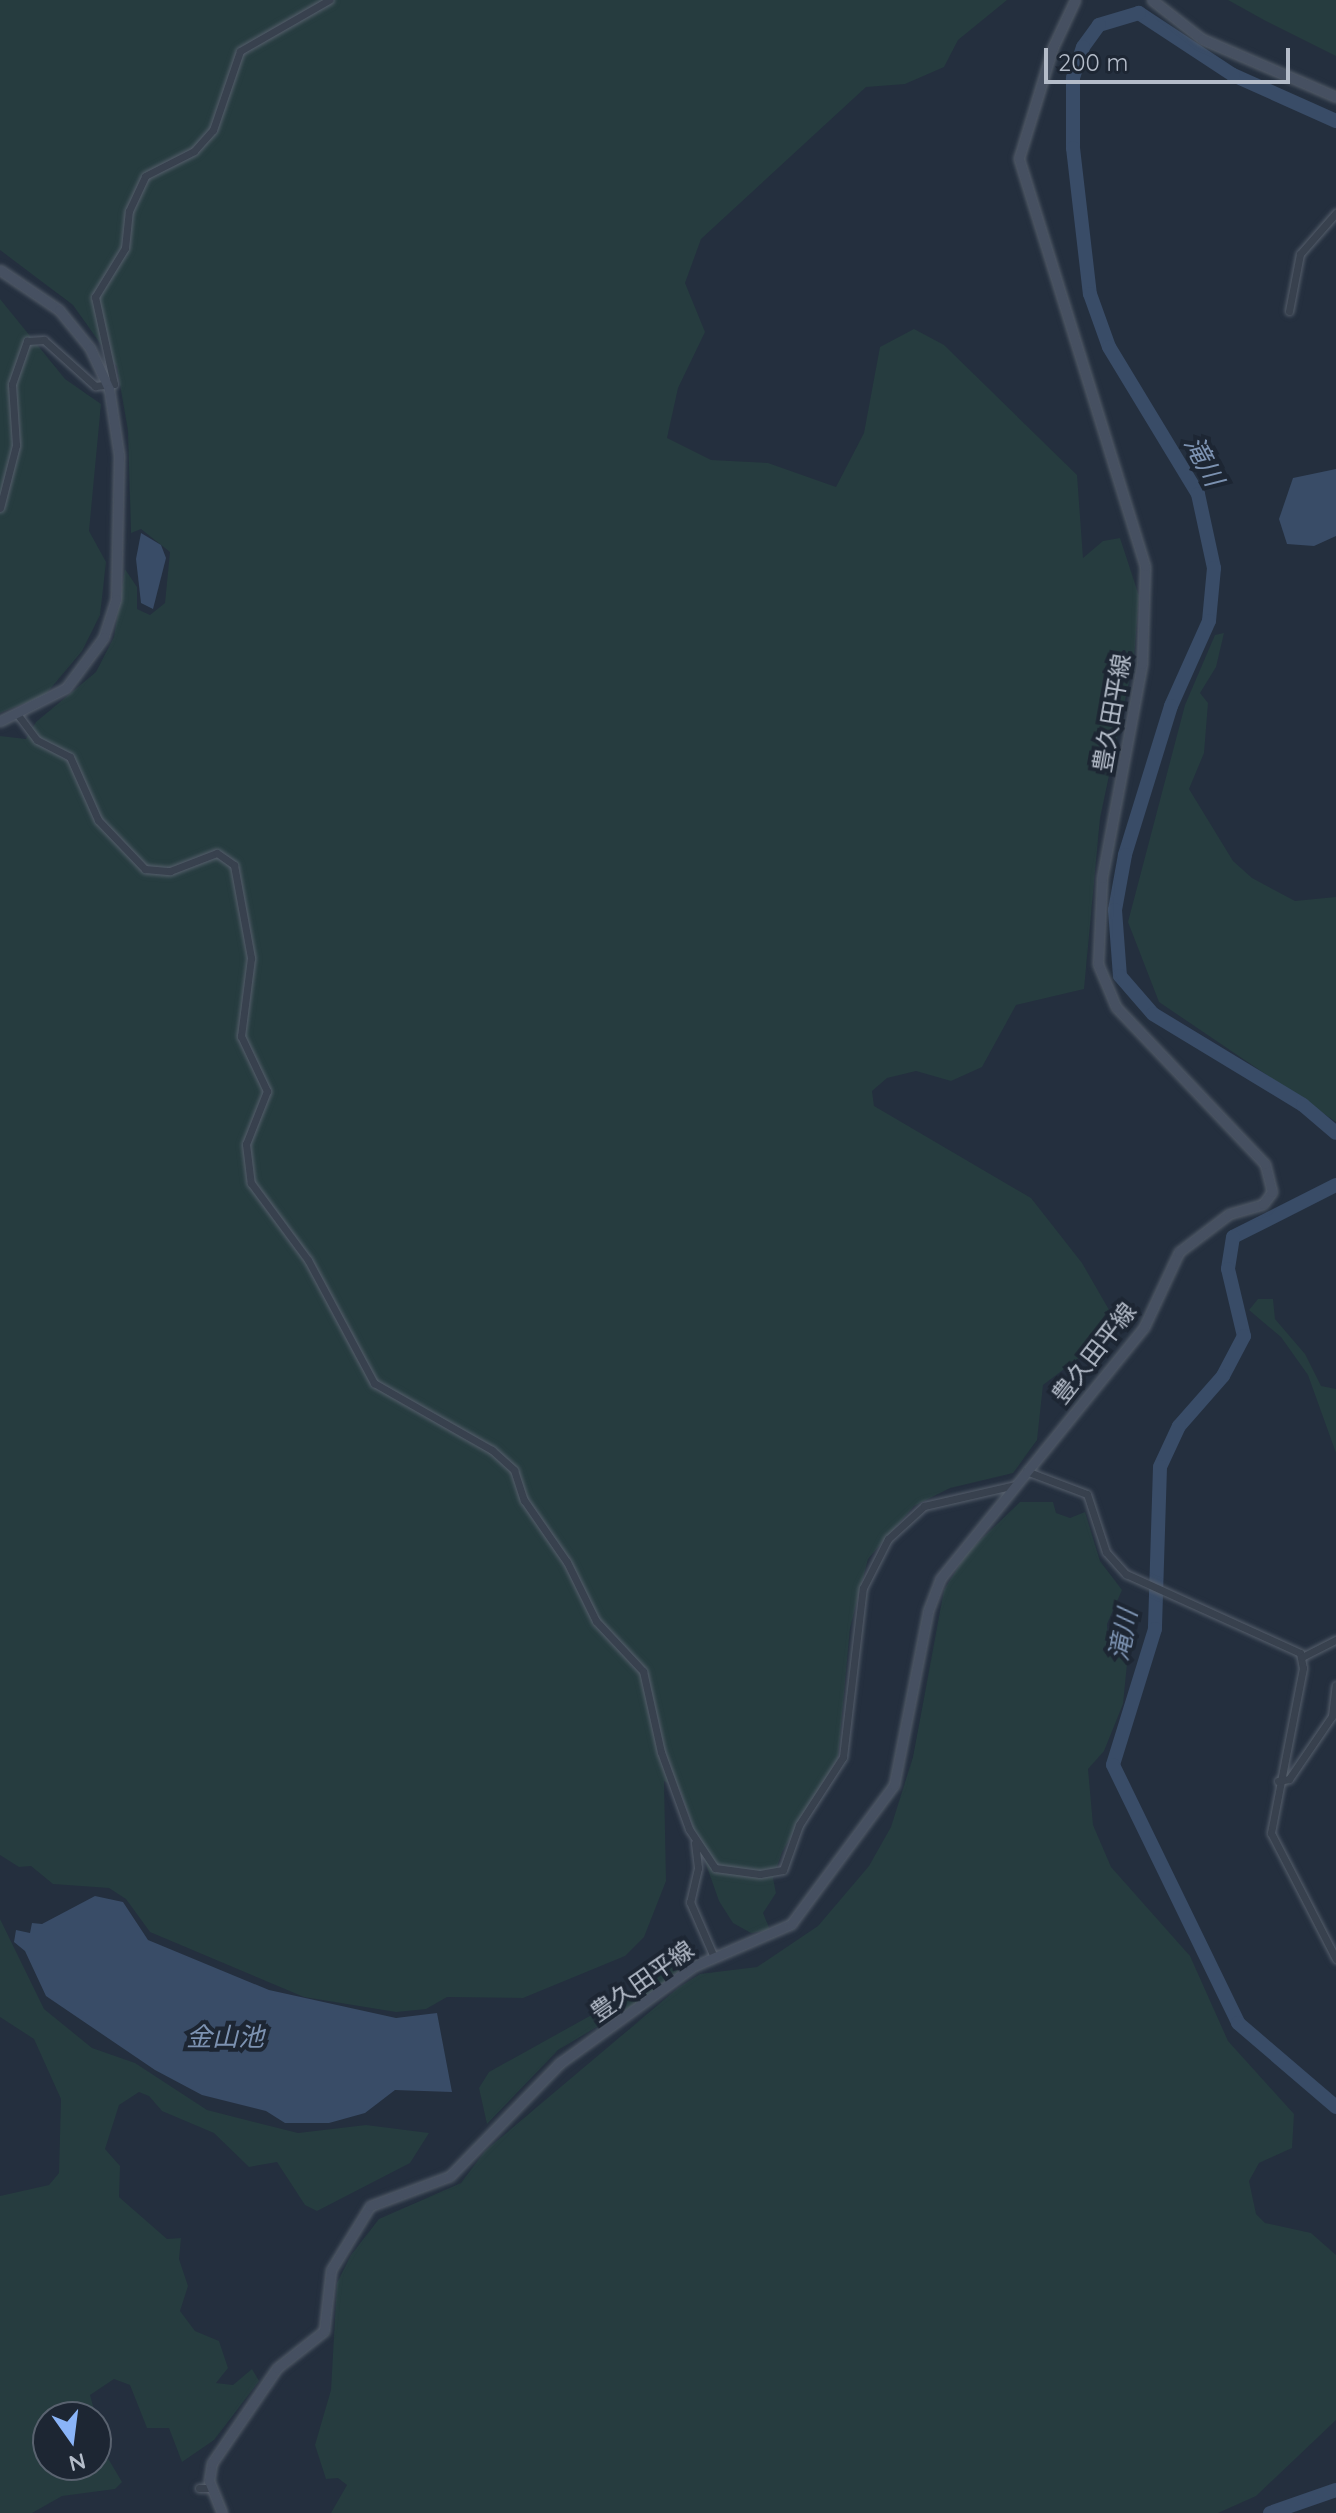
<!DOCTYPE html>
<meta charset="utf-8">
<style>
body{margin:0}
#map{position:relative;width:1336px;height:2513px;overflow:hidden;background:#242f3e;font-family:Quicksand,"Noto Sans JP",sans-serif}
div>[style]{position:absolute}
.green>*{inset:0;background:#263c3f}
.water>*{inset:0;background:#394c67}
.river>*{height:14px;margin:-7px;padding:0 7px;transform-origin:7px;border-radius:7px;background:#394c67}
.roads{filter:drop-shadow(0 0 2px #565f6c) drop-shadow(0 0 2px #565f6c)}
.street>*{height:7px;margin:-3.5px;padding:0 3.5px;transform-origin:3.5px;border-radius:3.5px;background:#38414e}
.secondary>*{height:9px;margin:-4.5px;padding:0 4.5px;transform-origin:4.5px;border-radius:4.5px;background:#465061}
span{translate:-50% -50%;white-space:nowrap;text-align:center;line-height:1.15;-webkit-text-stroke:8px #1d2633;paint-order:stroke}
.street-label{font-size:24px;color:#b4bcc9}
.water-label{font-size:26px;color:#7c92b1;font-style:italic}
.north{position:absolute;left:32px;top:2401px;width:80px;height:80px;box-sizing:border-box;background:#1d2633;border:2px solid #59626f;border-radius:50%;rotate:166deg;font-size:22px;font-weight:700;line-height:32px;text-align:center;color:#b4bcc9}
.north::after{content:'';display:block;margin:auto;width:28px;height:36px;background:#8ab4f8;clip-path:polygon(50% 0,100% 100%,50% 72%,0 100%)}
.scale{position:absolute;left:1044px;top:48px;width:246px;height:36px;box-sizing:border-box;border:4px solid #b4bcc9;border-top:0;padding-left:10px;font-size:24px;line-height:28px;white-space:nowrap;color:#b4bcc9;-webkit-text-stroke:6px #1d2633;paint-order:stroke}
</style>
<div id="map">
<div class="green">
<i style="clip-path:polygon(0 0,1007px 0,958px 40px,944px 67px,905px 84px,866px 87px,701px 239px,685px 283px,705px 332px,678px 388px,667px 438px,711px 460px,768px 463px,836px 487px,864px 433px,880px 347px,914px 329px,944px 345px,1077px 475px,1083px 558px,1103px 541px,1120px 538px,1139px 596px,1134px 658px,1100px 818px,1084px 989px,1016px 1005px,982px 1067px,951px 1081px,916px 1071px,887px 1078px,872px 1091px,874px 1106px,1031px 1198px,1082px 1263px,1112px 1315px,1130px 1316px,1129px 1320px,1043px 1385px,1037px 1440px,1013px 1473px,950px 1488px,914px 1506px,868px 1559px,850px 1628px,838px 1758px,782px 1852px,773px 1878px,776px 1893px,763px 1913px,770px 1930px,751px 1933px,733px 1923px,719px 1901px,680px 1790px,664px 1781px,666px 1881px,644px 1937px,625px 1956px,523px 1998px,447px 1997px,426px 2009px,396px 2012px,304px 1997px,150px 1932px,126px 1899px,109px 1888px,53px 1884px,31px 1866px,19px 1867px,0 1855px,0 736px,26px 739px,36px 722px,96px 672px,114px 637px,125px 569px,137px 587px,137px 609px,150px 615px,165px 603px,170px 552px,141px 529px,131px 533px,128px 431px,117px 367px,73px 305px,0 250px)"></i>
<i style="clip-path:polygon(1228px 0,1336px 0,1336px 56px,1264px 20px)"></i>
<i style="clip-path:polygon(0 299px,65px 379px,101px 404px,89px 531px,106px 562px,100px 615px,82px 651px,45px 695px,0 713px)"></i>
<i style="clip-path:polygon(1224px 633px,1216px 667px,1200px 693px,1208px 703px,1204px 753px,1189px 789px,1233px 861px,1252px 878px,1295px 901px,1336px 897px,1336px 1122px,1159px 1002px,1128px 922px,1185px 705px,1215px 635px)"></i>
<i style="clip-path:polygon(1258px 1299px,1273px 1299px,1275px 1319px,1305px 1354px,1321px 1386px,1336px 1389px,1336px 1453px,1308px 1375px,1281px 1337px,1249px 1310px)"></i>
<i style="clip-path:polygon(1020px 1502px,1053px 1502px,1056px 1513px,1070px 1518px,1085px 1512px,1100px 1561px,1122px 1590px,1107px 1624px,1108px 1639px,1127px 1664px,1123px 1704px,1104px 1751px,1088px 1769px,1093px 1825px,1111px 1867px,1190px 1956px,1228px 2041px,1294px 2114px,1292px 2148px,1259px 2163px,1249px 2181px,1256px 2214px,1265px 2223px,1311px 2233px,1336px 2255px,1336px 2420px,1256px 2496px,1218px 2513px,331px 2513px,347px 2485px,338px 2478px,326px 2479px,315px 2445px,331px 2390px,337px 2283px,351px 2255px,379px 2219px,461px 2183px,485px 2151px,678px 1988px,700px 1974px,757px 1967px,818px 1926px,869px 1866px,891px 1827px,913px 1757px,944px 1590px,967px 1553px)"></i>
<i style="clip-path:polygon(0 1919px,44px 2009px,92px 2048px,135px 2063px,207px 2110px,298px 2133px,366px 2125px,429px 2133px,410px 2163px,317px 2211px,305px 2205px,277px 2162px,249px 2167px,214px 2133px,162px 2111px,149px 2096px,139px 2092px,119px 2105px,105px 2149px,120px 2166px,119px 2197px,167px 2239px,181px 2238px,179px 2259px,188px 2286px,180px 2311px,195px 2331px,219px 2341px,228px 2368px,216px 2383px,233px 2385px,252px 2369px,259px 2381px,214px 2440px,182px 2462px,169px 2428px,147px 2428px,130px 2385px,114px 2379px,90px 2395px,96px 2417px,48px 2417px,48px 2465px,96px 2465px,96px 2418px,103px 2450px,122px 2482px,115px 2489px,62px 2496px,32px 2513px,0 2513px,0 2196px,49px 2185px,59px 2173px,61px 2099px,34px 2039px,0 2017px)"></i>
<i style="clip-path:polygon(691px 1951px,687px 1964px,642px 2000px,558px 2050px,487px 2124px,479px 2088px,489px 2072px,633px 1992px)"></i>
</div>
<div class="water">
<i style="clip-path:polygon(1336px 469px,1336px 536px,1314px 546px,1287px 544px,1279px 519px,1293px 478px)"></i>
<i style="clip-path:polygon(141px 533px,161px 545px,166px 558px,153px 609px,141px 603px,136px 559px)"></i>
<i style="clip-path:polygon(95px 1896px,123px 1902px,148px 1940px,269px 1990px,396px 2018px,437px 2013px,452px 2092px,395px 2090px,365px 2113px,329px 2123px,285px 2123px,266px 2111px,202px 2095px,155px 2070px,46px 1996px,25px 1951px,14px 1942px,16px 1930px,30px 1933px,32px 1923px,42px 1924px)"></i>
</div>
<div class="river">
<i style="left:1336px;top:121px;width:113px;rotate:-155.9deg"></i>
<i style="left:1233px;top:75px;width:113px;rotate:-146.6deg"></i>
<i style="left:1139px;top:13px;width:42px;rotate:163.3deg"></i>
<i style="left:1099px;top:25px;width:27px;rotate:126deg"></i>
<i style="left:1083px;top:47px;width:33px;rotate:108deg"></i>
<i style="left:1073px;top:78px;width:70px;rotate:90deg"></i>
<i style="left:1073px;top:148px;width:147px;rotate:83.4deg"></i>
<i style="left:1090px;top:294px;width:56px;rotate:70.3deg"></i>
<i style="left:1109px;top:347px;width:172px;rotate:58.8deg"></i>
<i style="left:1198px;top:494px;width:76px;rotate:77.8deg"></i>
<i style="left:1214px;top:568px;width:53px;rotate:95.4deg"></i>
<i style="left:1209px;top:621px;width:93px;rotate:114.1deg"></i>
<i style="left:1171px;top:706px;width:156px;rotate:107.2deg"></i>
<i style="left:1125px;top:855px;width:56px;rotate:100.3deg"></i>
<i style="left:1115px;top:910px;width:66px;rotate:85.7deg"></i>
<i style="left:1120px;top:976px;width:50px;rotate:49deg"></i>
<i style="left:1153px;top:1014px;width:175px;rotate:31.2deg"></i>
<i style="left:1303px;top:1105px;width:43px;rotate:40.3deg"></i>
<i style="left:1336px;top:1185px;width:115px;rotate:153.2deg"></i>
<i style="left:1233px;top:1237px;width:32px;rotate:99deg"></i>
<i style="left:1228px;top:1269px;width:69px;rotate:76.6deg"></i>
<i style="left:1244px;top:1336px;width:45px;rotate:117.7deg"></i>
<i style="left:1223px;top:1376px;width:67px;rotate:131.3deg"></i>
<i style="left:1179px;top:1426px;width:45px;rotate:114.9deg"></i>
<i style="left:1160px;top:1467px;width:162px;rotate:91.8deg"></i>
<i style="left:1155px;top:1629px;width:142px;rotate:107.2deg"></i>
<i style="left:1113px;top:1765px;width:287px;rotate:64.1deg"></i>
<i style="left:1238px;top:2023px;width:129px;rotate:40.6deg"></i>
<i style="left:1270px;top:2513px;width:70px;rotate:-19.2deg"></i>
</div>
<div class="roads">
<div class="street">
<i style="left:1289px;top:311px;width:58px;rotate:-79.1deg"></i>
<i style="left:1300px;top:254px;width:55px;rotate:-48.7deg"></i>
<i style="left:0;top:508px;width:65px;rotate:-75.7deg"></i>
<i style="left:16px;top:445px;width:61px;rotate:-93.8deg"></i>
<i style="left:12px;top:384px;width:46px;rotate:-70.8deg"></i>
<i style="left:27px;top:341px;width:17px;rotate:-3deg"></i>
<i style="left:44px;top:340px;width:69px;rotate:42deg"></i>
<i style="left:95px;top:386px;width:19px;rotate:-6deg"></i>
<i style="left:114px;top:384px;width:89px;rotate:-102.3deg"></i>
<i style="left:95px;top:297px;width:57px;rotate:-58.5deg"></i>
<i style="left:125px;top:248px;width:37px;rotate:-84deg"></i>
<i style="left:129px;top:211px;width:38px;rotate:-65deg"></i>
<i style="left:145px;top:176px;width:55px;rotate:-27deg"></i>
<i style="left:194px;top:151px;width:28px;rotate:-48deg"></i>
<i style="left:213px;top:130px;width:83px;rotate:-71.1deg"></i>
<i style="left:240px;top:51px;width:103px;rotate:-29.8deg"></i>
<i style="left:18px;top:715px;width:31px;rotate:53deg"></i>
<i style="left:37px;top:740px;width:37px;rotate:27deg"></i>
<i style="left:70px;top:757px;width:69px;rotate:66deg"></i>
<i style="left:98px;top:820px;width:68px;rotate:46.2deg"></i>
<i style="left:145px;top:869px;width:25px;rotate:5deg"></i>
<i style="left:170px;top:871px;width:50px;rotate:-21deg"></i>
<i style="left:217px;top:853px;width:21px;rotate:35deg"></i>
<i style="left:234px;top:865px;width:95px;rotate:79.6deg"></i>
<i style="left:251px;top:958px;width:79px;rotate:97.3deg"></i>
<i style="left:241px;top:1036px;width:61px;rotate:64.7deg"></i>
<i style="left:267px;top:1091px;width:57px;rotate:111.6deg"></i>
<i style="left:246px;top:1144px;width:39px;rotate:83deg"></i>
<i style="left:251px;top:1183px;width:96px;rotate:53.5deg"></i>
<i style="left:308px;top:1260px;width:140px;rotate:61.8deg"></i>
<i style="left:374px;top:1383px;width:136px;rotate:29.6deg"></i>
<i style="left:492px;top:1450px;width:30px;rotate:42deg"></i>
<i style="left:514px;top:1470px;width:32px;rotate:72deg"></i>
<i style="left:524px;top:1500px;width:75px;rotate:55.3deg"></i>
<i style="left:567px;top:1562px;width:66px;rotate:63.8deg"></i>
<i style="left:596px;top:1621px;width:69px;rotate:46.8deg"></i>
<i style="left:643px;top:1671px;width:83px;rotate:77.5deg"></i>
<i style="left:661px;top:1752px;width:82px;rotate:70deg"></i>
<i style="left:689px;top:1829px;width:47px;rotate:56.3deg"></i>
<i style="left:715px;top:1868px;width:45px;rotate:7.6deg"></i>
<i style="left:760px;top:1874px;width:23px;rotate:-10deg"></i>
<i style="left:783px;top:1870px;width:48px;rotate:-70.4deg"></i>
<i style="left:799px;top:1825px;width:81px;rotate:-57.1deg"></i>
<i style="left:843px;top:1757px;width:170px;rotate:-83.3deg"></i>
<i style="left:863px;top:1588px;width:55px;rotate:-63deg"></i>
<i style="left:888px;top:1539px;width:49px;rotate:-42.5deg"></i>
<i style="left:924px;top:1506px;width:93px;rotate:-13deg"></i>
<i style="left:1026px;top:1471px;width:65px;rotate:20.7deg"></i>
<i style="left:1087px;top:1494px;width:61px;rotate:71.9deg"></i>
<i style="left:1106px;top:1552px;width:30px;rotate:48deg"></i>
<i style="left:1126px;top:1574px;width:191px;rotate:24.4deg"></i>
<i style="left:1300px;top:1653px;width:15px;rotate:79deg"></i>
<i style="left:1303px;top:1668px;width:168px;rotate:101deg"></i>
<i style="left:1271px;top:1833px;width:142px;rotate:62.7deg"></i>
<i style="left:1302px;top:1657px;width:38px;rotate:-27deg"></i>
<i style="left:1278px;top:1781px;width:11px;rotate:-10deg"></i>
<i style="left:1289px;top:1779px;width:76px;rotate:-55.7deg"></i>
<i style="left:1332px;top:1716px;width:31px;rotate:-83deg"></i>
<i style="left:695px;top:1843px;width:25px;rotate:83deg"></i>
<i style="left:698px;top:1868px;width:35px;rotate:103deg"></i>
<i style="left:690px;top:1902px;width:58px;rotate:66.5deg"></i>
<i style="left:199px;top:2488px;width:11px"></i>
</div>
<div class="secondary">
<i style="left:1152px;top:0;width:63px;rotate:38deg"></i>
<i style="left:1202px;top:39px;width:146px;rotate:23.4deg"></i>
<i style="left:0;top:270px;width:71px;rotate:34.1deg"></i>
<i style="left:59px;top:310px;width:49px;rotate:50.8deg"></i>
<i style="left:90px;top:348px;width:45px;rotate:65.1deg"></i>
<i style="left:109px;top:389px;width:67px;rotate:81.4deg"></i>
<i style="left:119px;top:455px;width:144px;rotate:91.2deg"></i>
<i style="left:116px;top:599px;width:40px;rotate:108deg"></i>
<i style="left:104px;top:637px;width:64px;rotate:126.7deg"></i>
<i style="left:66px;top:688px;width:74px;rotate:153.4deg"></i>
<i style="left:222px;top:2513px;width:35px;rotate:-112deg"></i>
<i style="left:209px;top:2481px;width:18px;rotate:-81deg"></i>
<i style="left:212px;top:2463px;width:115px;rotate:-55.6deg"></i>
<i style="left:277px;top:2368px;width:60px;rotate:-38.2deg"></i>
<i style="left:324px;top:2331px;width:61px;rotate:-83.5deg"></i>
<i style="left:331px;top:2270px;width:75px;rotate:-58.6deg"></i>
<i style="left:370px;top:2206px;width:85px;rotate:-20.6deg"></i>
<i style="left:450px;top:2176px;width:158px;rotate:-45.8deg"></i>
<i style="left:560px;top:2063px;width:165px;rotate:-35.9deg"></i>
<i style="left:694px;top:1966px;width:106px;rotate:-23.4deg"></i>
<i style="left:791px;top:1924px;width:173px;rotate:-53.5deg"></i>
<i style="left:894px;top:1785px;width:177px;rotate:-78.9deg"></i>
<i style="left:928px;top:1611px;width:34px;rotate:-69deg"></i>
<i style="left:940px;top:1579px;width:324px;rotate:-51deg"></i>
<i style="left:1144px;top:1327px;width:83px;rotate:-65deg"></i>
<i style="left:1179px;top:1252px;width:63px;rotate:-37.2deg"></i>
<i style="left:1229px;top:1214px;width:35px;rotate:-16deg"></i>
<i style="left:1263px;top:1204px;width:15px;rotate:-53deg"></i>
<i style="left:1272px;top:1192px;width:29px;rotate:-104deg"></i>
<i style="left:1265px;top:1164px;width:216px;rotate:-133.5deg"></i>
<i style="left:1116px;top:1007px;width:47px;rotate:-112.7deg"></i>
<i style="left:1098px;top:964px;width:86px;rotate:-87.3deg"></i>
<i style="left:1102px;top:878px;width:218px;rotate:-79.4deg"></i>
<i style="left:1142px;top:664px;width:98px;rotate:-88.2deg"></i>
<i style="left:1145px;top:566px;width:427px;rotate:-107.2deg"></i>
<i style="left:1019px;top:158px;width:116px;rotate:-73deg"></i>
<i style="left:1053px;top:47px;width:52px;rotate:-64.9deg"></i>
</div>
</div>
<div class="street-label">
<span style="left:1112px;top:713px;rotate:-80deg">豊久田平線</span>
<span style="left:1094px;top:1353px;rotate:-52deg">豊久田平線</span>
<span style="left:642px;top:1981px;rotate:-35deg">豊久田平線</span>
</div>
<div class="water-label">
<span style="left:1204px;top:461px;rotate:62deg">滝川</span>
<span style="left:1123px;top:1635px;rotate:-79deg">滝川</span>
<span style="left:225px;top:2037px">金山池</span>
</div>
<div class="north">N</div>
<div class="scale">200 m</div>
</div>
